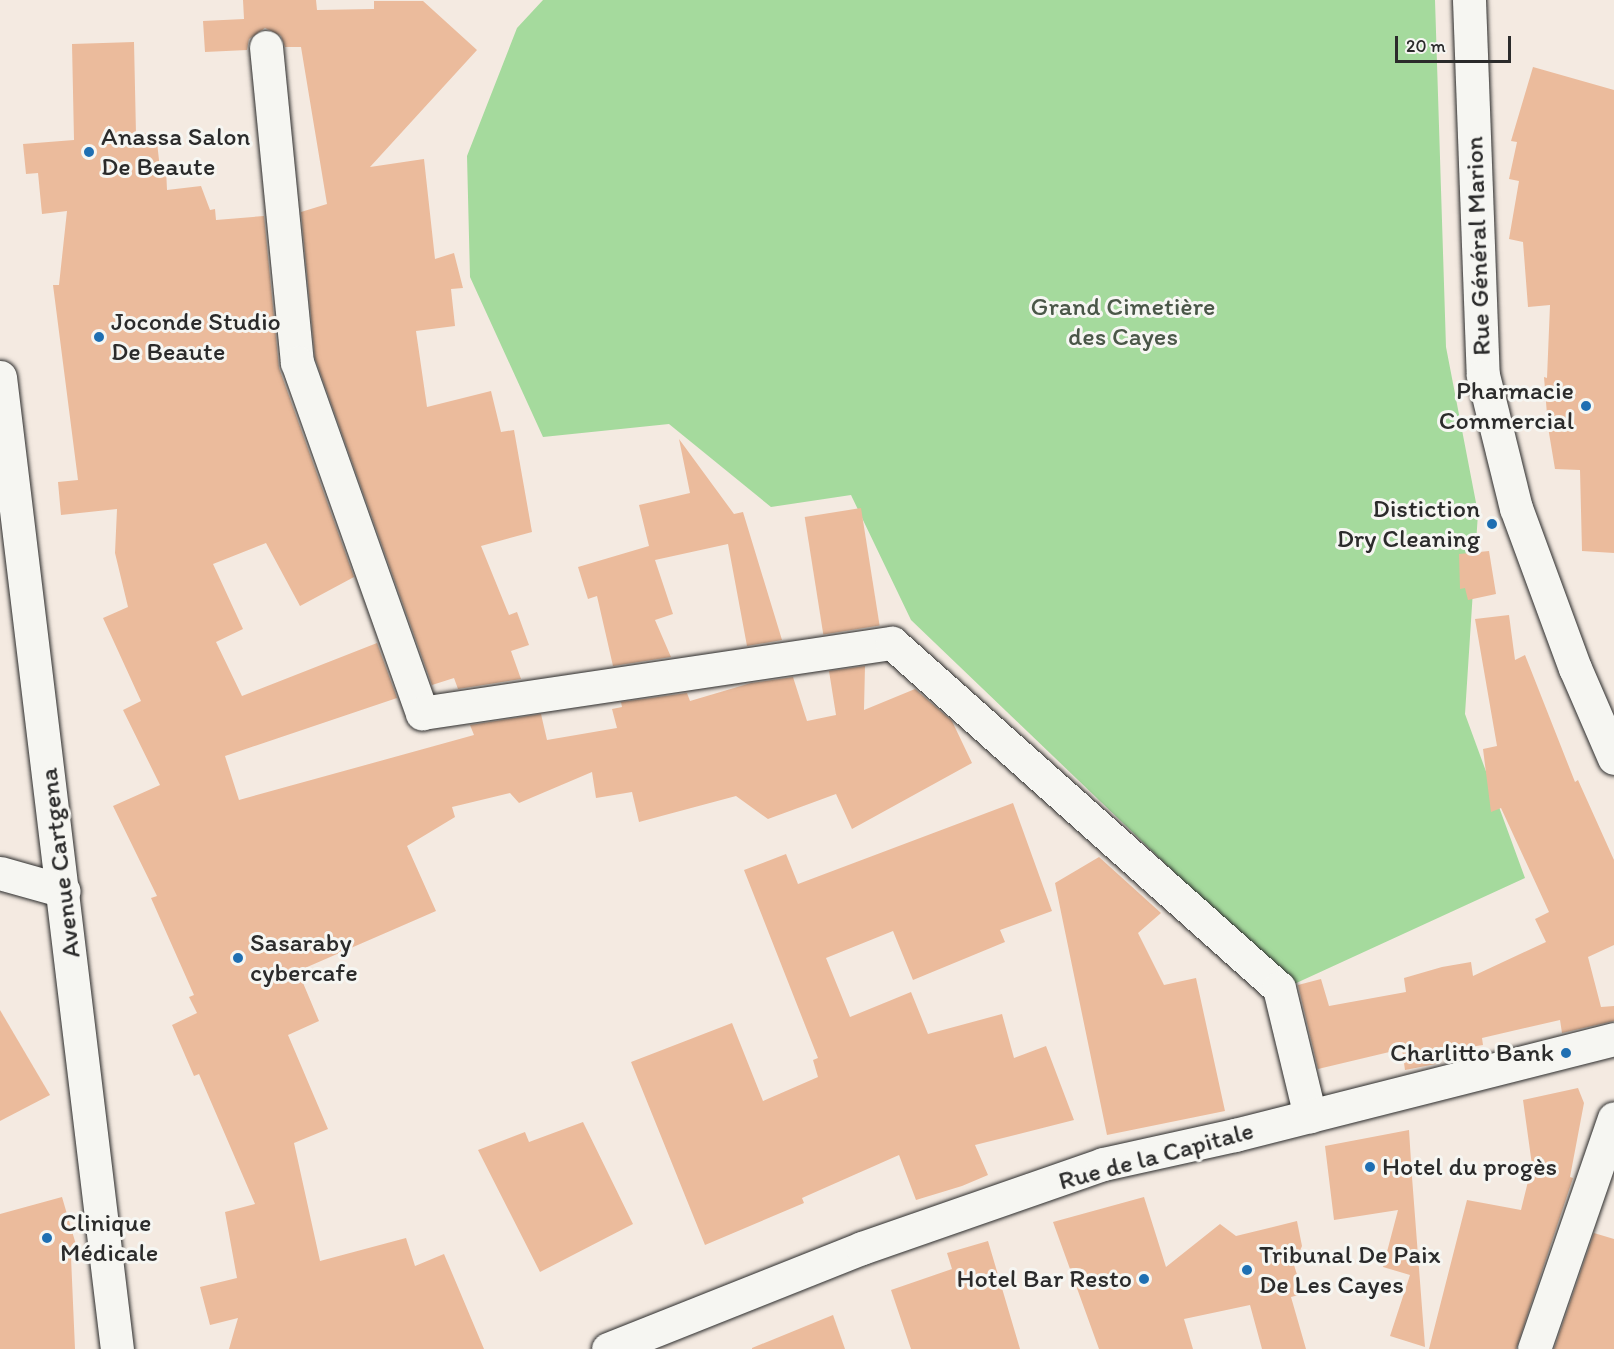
<!DOCTYPE html>
<meta charset="utf-8">
<style>
body{margin:0}
#map{position:relative;width:1614px;height:1349px;overflow:hidden;background:#f4eae1;font-family:Itim,sans-serif}
div>[style]{position:absolute}
.green>*{inset:0;background:#a5da9d}
.building>*{inset:0;background:#ebbb9c;transform-origin:0 0}
.roads{filter:drop-shadow(0 0 2px #2b2b2b) drop-shadow(0 0 2px #2b2b2b)}
.minor>*{height:33px;margin:-16.5px;padding:0 16.5px;transform-origin:16.5px;border-radius:16.5px;background:#f6f6f2}
.dots>*{width:16px;height:16px;translate:-50% -50%;box-sizing:border-box;border:3px solid #f6f6f2;border-radius:50%}
span{translate:-50% -50%;white-space:nowrap;text-align:center;line-height:1.15;-webkit-text-stroke:6px #f6f6f2;paint-order:stroke}
.poi-label{font-size:26px;color:#2b2b2b}
.left{translate:0 -50%;text-align:left}
.right{translate:-100% -50%;text-align:right}
.street-label{font-size:26px;color:#2b2b2b}
.park-label{font-size:26px;color:#4a5748}
.scale{position:absolute;left:1395px;top:36px;width:116px;height:27px;box-sizing:border-box;border:3px solid #2b2b2b;border-top:0;padding-left:8px;font-size:18px;line-height:21px;white-space:nowrap;color:#2b2b2b;-webkit-text-stroke:4px #f6f6f2;paint-order:stroke}
</style>
<div id="map">
<div class="green">
<i style="clip-path:polygon(543px 0,1435px 0,1446px 347px,1478px 513px,1465px 714px,1525px 878px,1292px 985px,911px 620px,851px 495px,771px 507px,669px 424px,543px 437px,470px 277px,467px 156px,517px 28px)"></i>
</div>
<div class="building">
<i style="clip-path:polygon(243px 0,316px 0,317px 10px,374px 9px,374px 1px,423px 1px,477px 50px,370px 167px,424px 159px,435px 259px,454px 253px,463px 288px,451px 289px,455px 326px,416px 331px,427px 407px,491px 391px,501px 432px,514px 430px,532px 532px,481px 546px,509px 615px,517px 612px,529px 645px,511px 651px,521px 679px,458px 689px,454px 678px,432px 685px,315px 358px,301px 212px,327px 204px,301px 47px,285px 47px,281px 36px,265px 28px,249px 39px,247px 50px,205px 52px,203px 21px,244px 19px)"></i>
<i style="clip-path:polygon(134px 42px,136px 134px,156px 133px,160px 169px,166px 168px,167px 190px,201px 186px,210px 210px,215px 209px,216px 220px,264px 216px,279px 368px,354px 577px,300px 606px,266px 543px,213px 564px,243px 629px,216px 642px,242px 696px,377px 643px,397px 698px,225px 756px,239px 800px,474px 735px,470px 725px,541px 714px,547px 740px,617px 728px,612px 709px,622px 707px,621px 702px,687px 693px,690px 701px,751px 683px,793px 677px,807px 721px,836px 715px,829px 671px,865px 666px,864px 710px,915px 689px,952px 721px,972px 763px,852px 829px,836px 794px,768px 819px,736px 796px,639px 822px,632px 792px,596px 798px,592px 772px,519px 803px,510px 793px,452px 807px,455px 817px,407px 846px,436px 911px,298px 971px,319px 1021px,288px 1035px,328px 1129px,294px 1143px,320px 1261px,406px 1238px,415px 1266px,444px 1254px,484px 1349px,229px 1349px,238px 1318px,210px 1325px,200px 1287px,237px 1278px,225px 1212px,255px 1204px,199px 1074px,194px 1076px,172px 1025px,197px 1013px,189px 997px,194px 995px,151px 898px,157px 896px,113px 806px,160px 785px,123px 710px,141px 701px,103px 618px,128px 607px,115px 553px,117px 509px,61px 515px,58px 482px,78px 480px,53px 285px,59px 285px,67px 211px,42px 214px,38px 173px,26px 174px,23px 144px,74px 140px,72px 44px)"></i>
<i style="clip-path:polygon(1533px 67px,1614px 90px,1614px 553px,1582px 551px,1580px 470px,1555px 469px,1548px 427px,1544px 377px,1547px 378px,1550px 305px,1528px 307px,1523px 242px,1509px 239px,1519px 181px,1509px 179px,1517px 142px,1511px 141px)"></i>
<i style="clip-path:polygon(679px 439px,734px 514px,743px 512px,782px 640px,747px 646px,728px 544px,655px 560px,673px 614px,655px 620px,671px 657px,613px 666px,597px 596px,588px 599px,578px 567px,649px 546px,639px 505px,690px 493px)"></i>
<i style="left:861px;top:508px;width:119px;height:57px;rotate:81deg"></i>
<i style="clip-path:polygon(1489px 551px,1496px 594px,1468px 600px,1465px 588px,1460px 589px,1459px 554px)"></i>
<i style="clip-path:polygon(1509px 615px,1515px 660px,1525px 655px,1575px 782px,1578px 780px,1614px 860px,1614px 945px,1588px 957px,1601px 1007px,1614px 1006px,1614px 1021px,1562px 1033px,1560px 1020px,1482px 1038px,1483px 1045px,1439px 1052px,1441px 1063px,1405px 1070px,1402px 1049px,1318px 1069px,1298px 985px,1321px 979px,1329px 1006px,1406px 992px,1404px 978px,1442px 967px,1471px 962px,1473px 976px,1546px 942px,1535px 919px,1549px 912px,1501px 808px,1491px 812px,1483px 749px,1497px 746px,1475px 619px)"></i>
<i style="clip-path:polygon(1013px 803px,1052px 911px,1000px 930px,1005px 942px,913px 980px,893px 931px,826px 958px,850px 1017px,911px 992px,928px 1034px,1002px 1014px,1014px 1058px,1046px 1046px,1074px 1120px,975px 1145px,988px 1175px,962px 1186px,916px 1200px,899px 1155px,802px 1198px,804px 1203px,705px 1245px,631px 1062px,732px 1023px,763px 1101px,818px 1077px,813px 1060px,818px 1058px,744px 870px,786px 854px,798px 884px)"></i>
<i style="clip-path:polygon(1099px 857px,1161px 913px,1138px 933px,1164px 985px,1196px 978px,1225px 1111px,1107px 1135px,1055px 883px)"></i>
<i style="clip-path:polygon(0 1010px,50px 1095px,0 1121px)"></i>
<i style="clip-path:polygon(1578px 1088px,1584px 1103px,1570px 1177px,1573px 1178px,1516px 1349px,1429px 1349px,1467px 1200px,1521px 1210px,1532px 1165px,1523px 1100px)"></i>
<i style="clip-path:polygon(583px 1122px,633px 1224px,540px 1272px,478px 1150px,525px 1132px,529px 1142px)"></i>
<i style="clip-path:polygon(1409px 1130px,1412px 1177px,1425px 1347px,1390px 1336px,1410px 1275px,1383px 1267px,1398px 1210px,1334px 1220px,1325px 1146px)"></i>
<i style="clip-path:polygon(62px 1197px,79px 1255px,71px 1257px,75px 1349px,0 1349px,0 1214px)"></i>
<i style="clip-path:polygon(1144px 1197px,1166px 1267px,1220px 1224px,1236px 1236px,1297px 1221px,1302px 1246px,1294px 1265px,1303px 1294px,1291px 1297px,1306px 1349px,1262px 1349px,1250px 1305px,1184px 1319px,1193px 1349px,1099px 1349px,1053px 1222px)"></i>
<i style="clip-path:polygon(1594px 1233px,1614px 1239px,1614px 1349px,1554px 1349px)"></i>
<i style="clip-path:polygon(988px 1241px,1020px 1349px,911px 1349px,891px 1290px,952px 1269px,947px 1253px)"></i>
<i style="clip-path:polygon(833px 1315px,845px 1349px,752px 1349px,752px 1348px)"></i>
</div>
<div class="roads">
<div class="minor">
<i style="left:1469px;top:0;width:375px;rotate:87.9deg"></i>
<i style="left:1483px;top:375px;width:137px;rotate:76.1deg"></i>
<i style="left:1516px;top:508px;width:171px;rotate:69.8deg"></i>
<i style="left:1575px;top:668px;width:98px;rotate:66.6deg"></i>
<i style="left:266px;top:47px;width:317px;rotate:84.4deg"></i>
<i style="left:297px;top:362px;width:373px;rotate:70.4deg"></i>
<i style="left:422px;top:713px;width:475px;rotate:-8.5deg"></i>
<i style="left:892px;top:643px;width:518px;rotate:41.72deg"></i>
<i style="left:1279px;top:988px;width:132px;rotate:76.4deg"></i>
<i style="left:0;top:377px;width:979px;rotate:83.14deg"></i>
<i style="left:0;top:873px;width:66px;rotate:15.7deg"></i>
<i style="left:608px;top:1349px;width:273px;rotate:-21.7deg"></i>
<i style="left:862px;top:1248px;width:255px;rotate:-19.2deg"></i>
<i style="left:1103px;top:1164px;width:135px;rotate:-12.4deg"></i>
<i style="left:1235px;top:1135px;width:391px;rotate:-14.2deg"></i>
<i style="left:1534px;top:1349px;width:244px;rotate:-70.9deg"></i>
</div>
</div>
<div class="dots">
<i style="left:89px;top:152px;background:#1f6fb2"></i>
<i style="left:99px;top:337px;background:#1f6fb2"></i>
<i style="left:1586px;top:406px;background:#1f6fb2"></i>
<i style="left:1492px;top:524px;background:#1f6fb2"></i>
<i style="left:238px;top:958px;background:#1f6fb2"></i>
<i style="left:1566px;top:1053px;background:#1f6fb2"></i>
<i style="left:1370px;top:1167px;background:#1f6fb2"></i>
<i style="left:47px;top:1238px;background:#1f6fb2"></i>
<i style="left:1247px;top:1270px;background:#1f6fb2"></i>
<i style="left:1144px;top:1279px;background:#1f6fb2"></i>
</div>
<div class="poi-label">
<span class="left" style="left:101px;top:152px">Anassa Salon<br>De Beaute</span>
<span class="left" style="left:111px;top:337px">Joconde Studio<br>De Beaute</span>
<span class="right" style="left:1574px;top:406px">Pharmacie<br>Commercial</span>
<span class="right" style="left:1480px;top:524px">Distiction<br>Dry Cleaning</span>
<span class="left" style="left:250px;top:958px">Sasaraby<br>cybercafe</span>
<span class="right" style="left:1554px;top:1053px">Charlitto Bank</span>
<span class="left" style="left:1382px;top:1167px">Hotel du progès</span>
<span class="left" style="left:60px;top:1238px">Clinique<br>Médicale</span>
<span class="left" style="left:1259px;top:1270px">Tribunal De Paix<br>De Les Cayes</span>
<span class="right" style="left:1132px;top:1279px">Hotel Bar Resto</span>
</div>
<div class="street-label">
<span style="left:1478px;top:246px;rotate:-92deg">Rue Général Marion</span>
<span style="left:60px;top:863px;rotate:-97deg">Avenue Cartgena</span>
<span style="left:1156px;top:1156px;rotate:-15deg">Rue de la Capitale</span>
</div>
<div class="park-label">
<span style="left:1123px;top:322px">Grand Cimetière<br>des Cayes</span>
</div>
<div class="scale">20 m</div>
</div>
